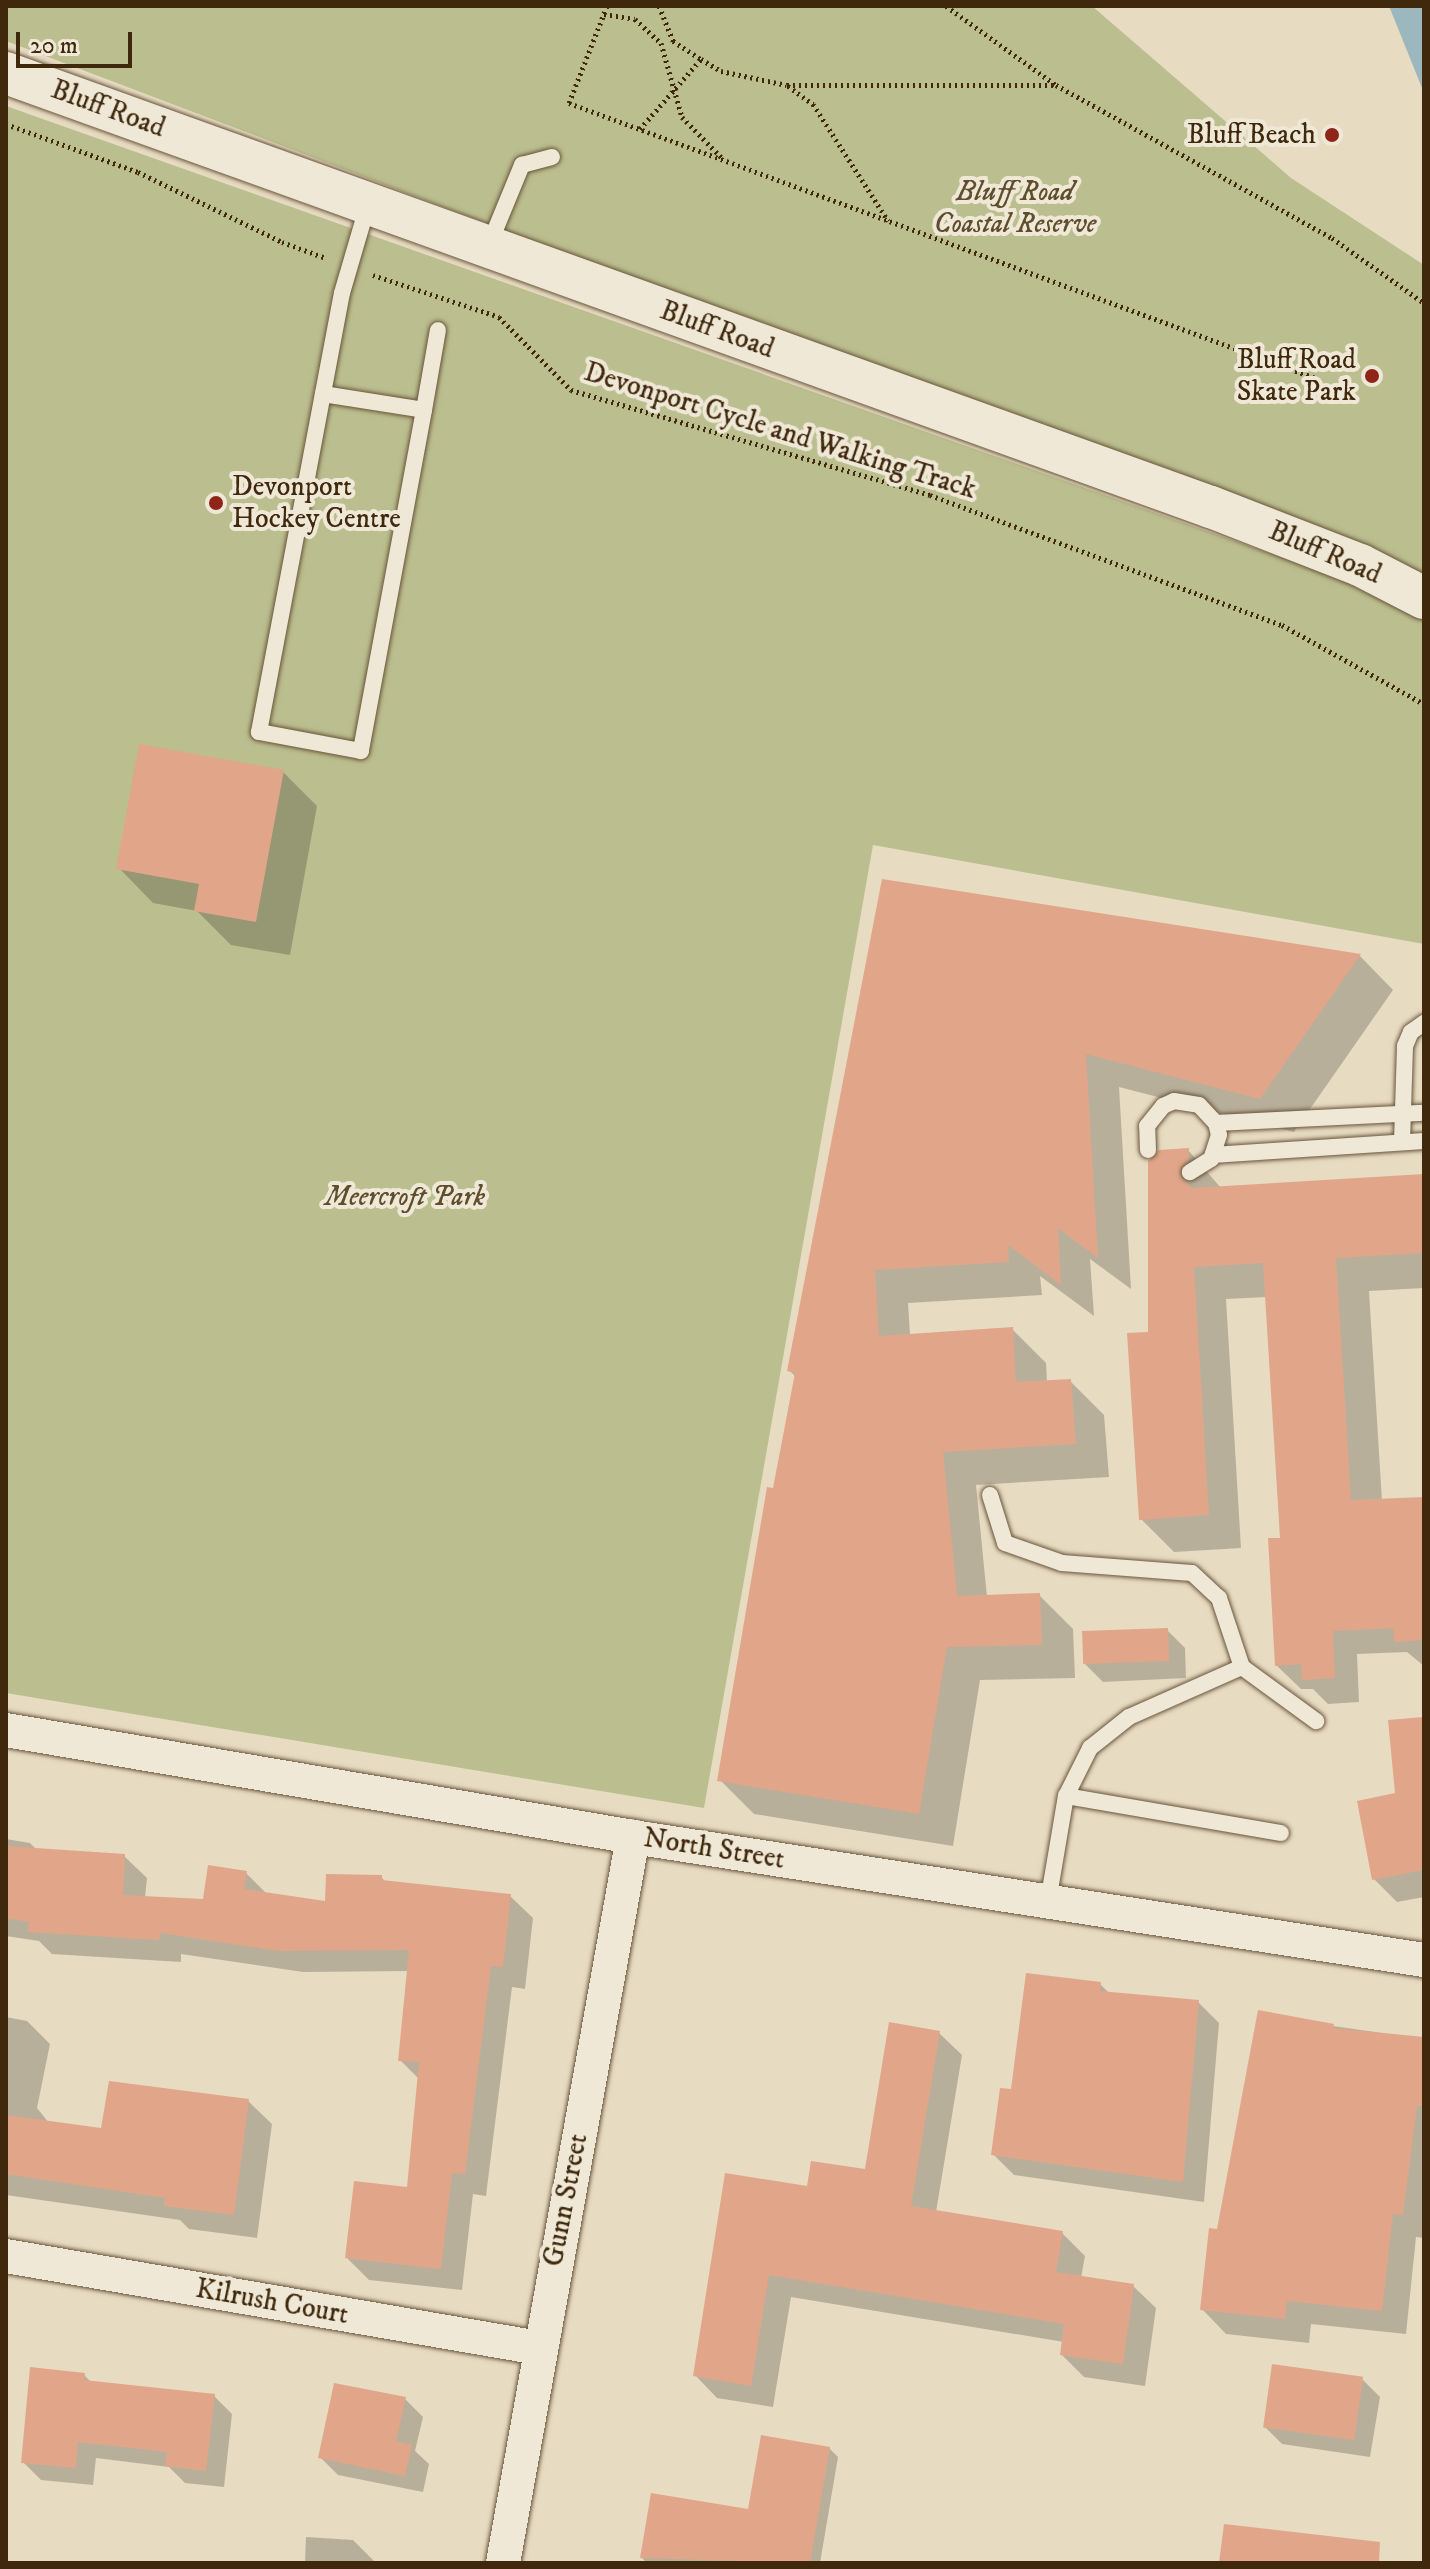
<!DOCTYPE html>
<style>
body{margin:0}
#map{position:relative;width:1430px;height:2569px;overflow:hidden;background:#e7dbc2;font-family:"IM FELL DW Pica",serif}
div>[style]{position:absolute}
.green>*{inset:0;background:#bbbe8f}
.water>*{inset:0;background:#9cb8be}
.shadow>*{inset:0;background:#0003}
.building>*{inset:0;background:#e1a68a;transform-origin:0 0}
.path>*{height:5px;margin-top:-2.5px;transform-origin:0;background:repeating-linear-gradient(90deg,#3f280c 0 2px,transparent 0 6px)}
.roads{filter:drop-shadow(0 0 2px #69553a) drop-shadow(0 0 2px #69553a)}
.service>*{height:16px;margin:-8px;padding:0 8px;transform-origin:8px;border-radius:8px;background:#efe8d7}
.minor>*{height:34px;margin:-17px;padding:0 17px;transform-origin:17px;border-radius:17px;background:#efe8d7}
.tertiary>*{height:42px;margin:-21px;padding:0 21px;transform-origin:21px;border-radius:21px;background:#efe8d7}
.dots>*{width:22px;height:22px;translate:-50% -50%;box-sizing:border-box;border:4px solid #efe8d7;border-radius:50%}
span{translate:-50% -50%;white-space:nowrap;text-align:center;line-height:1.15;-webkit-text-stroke:8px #efe8d7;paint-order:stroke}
.street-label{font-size:28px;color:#3f280c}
.poi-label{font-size:28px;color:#3f280c}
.right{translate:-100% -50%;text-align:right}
.left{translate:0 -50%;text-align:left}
.park-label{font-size:28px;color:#5e4e2d;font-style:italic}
.frame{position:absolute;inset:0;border:8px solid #3f280c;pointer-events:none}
.scale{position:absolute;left:16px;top:32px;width:116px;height:36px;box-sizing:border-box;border:4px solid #3f280c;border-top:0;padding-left:10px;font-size:24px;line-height:28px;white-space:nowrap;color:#3f280c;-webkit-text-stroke:6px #efe8d7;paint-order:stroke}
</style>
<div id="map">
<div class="green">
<i style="clip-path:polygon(6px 6px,1092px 6px,1291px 178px,1424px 265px,1424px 579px,6px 41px)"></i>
<i style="clip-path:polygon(6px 106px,1424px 608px,1424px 944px,873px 845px,704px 1808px,6px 1693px)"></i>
</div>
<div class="water">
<i style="clip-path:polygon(1389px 6px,1424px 6px,1424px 93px)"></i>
</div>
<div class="shadow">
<i style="clip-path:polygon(283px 772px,317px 806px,290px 955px,231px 945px,197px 911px,153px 903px,119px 868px)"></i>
<i style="clip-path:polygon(883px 881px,1360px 956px,1393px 990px,1294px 1132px,1119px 1087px,1131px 1289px,1090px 1259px,1094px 1316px,1040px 1276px,1042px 1295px,908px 1303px,910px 1335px,1012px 1329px,1046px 1363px,1047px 1382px,1070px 1381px,1104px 1415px,1109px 1477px,976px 1485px,987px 1597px,1039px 1595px,1073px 1629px,1075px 1678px,980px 1680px,953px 1846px,754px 1814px,720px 1780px,796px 1377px,790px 1371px)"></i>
<i style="clip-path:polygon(1188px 1150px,1221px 1188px,1424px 1176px,1424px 1288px,1369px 1291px,1382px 1501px,1424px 1499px,1424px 1568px,1316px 1583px,1267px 1297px,1226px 1299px,1241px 1548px,1174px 1552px,1141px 1519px,1150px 1334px,1150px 1162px)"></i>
<i style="clip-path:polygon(1424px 1588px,1424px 1666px,1407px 1652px,1357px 1654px,1359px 1702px,1328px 1704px,1313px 1689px,1301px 1689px,1276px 1665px,1273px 1601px)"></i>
<i style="clip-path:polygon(1167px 1630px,1185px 1648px,1186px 1678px,1103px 1682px,1085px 1664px)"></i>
<i style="clip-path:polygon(1424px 1719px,1424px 1897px,1397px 1902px,1374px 1879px)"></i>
<i style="clip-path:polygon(6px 1839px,30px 1843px,37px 1850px,124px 1856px,147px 1878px,145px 1898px,205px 1901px,246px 1873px,268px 1895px,327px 1904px,381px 1877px,386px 1882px,510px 1896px,533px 1918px,525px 1989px,512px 1987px,486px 2196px,473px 2194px,462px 2290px,369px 2280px,347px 2258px,409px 2189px,419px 2079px,400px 2060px,409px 1971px,303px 1972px,181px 1954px,181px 1962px,52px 1954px,39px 1941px,6px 1936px)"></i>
<i style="clip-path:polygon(1100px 1984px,1110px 1994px,1198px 2002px,1219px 2023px,1204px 2202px,1014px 2175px,993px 2154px,1012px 2091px)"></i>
<i style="clip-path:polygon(6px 2017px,27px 2021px,50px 2044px,37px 2108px,49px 2123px,103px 2131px,248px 2101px,272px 2124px,257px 2238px,189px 2229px,180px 2220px,6px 2195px)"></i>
<i style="clip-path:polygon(1333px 2026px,1424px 2039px,1424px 2238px,1416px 2237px,1406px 2334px,1311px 2324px,1309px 2343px,1226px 2334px,1202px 2309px,1218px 2231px)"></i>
<i style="clip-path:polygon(939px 2033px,962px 2055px,936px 2212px,1062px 2233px,1085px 2256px,1081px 2278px,1133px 2286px,1156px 2308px,1145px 2386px,1084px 2377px,1062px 2355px,1064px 2342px,791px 2297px,773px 2407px,717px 2398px,695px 2375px,809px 2188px,867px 2172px)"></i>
<i style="clip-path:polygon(84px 2375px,92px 2383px,214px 2396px,232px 2414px,224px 2487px,185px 2483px,169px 2467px,96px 2458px,93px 2485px,41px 2480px,23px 2462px)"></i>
<i style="clip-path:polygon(1362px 2379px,1380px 2397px,1370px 2457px,1282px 2444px,1264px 2426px)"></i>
<i style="clip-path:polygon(405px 2399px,423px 2417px,415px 2451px,429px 2464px,423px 2492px,338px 2475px,320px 2457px)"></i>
<i style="clip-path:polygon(829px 2448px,838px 2457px,820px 2563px,647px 2563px,642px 2558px,750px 2511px)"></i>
<i style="clip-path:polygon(306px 2537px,353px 2540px,376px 2563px,305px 2563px)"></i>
</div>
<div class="building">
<i style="clip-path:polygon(139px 744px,284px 770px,256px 922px,194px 911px,199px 884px,116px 869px)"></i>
<i style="clip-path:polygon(882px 879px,1361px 954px,1260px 1099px,1086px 1054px,1098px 1258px,1058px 1228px,1061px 1285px,1008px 1245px,1009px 1262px,875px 1270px,879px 1336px,1013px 1327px,1016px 1382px,1071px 1379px,1076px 1444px,943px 1452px,957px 1596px,1040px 1593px,1042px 1645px,947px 1647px,919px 1814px,717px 1781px,767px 1487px,773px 1488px,795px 1373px,787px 1371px)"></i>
<i style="clip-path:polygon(1189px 1148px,1189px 1160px,1179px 1173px,1191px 1188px,1424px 1174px,1424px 1253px,1336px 1258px,1351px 1500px,1424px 1497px,1424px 1640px,1394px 1642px,1393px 1628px,1333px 1631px,1335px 1678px,1302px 1680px,1301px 1664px,1275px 1666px,1268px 1538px,1280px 1538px,1263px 1263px,1194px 1267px,1209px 1515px,1139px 1520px,1127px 1333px,1148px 1332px,1148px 1161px,1159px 1150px)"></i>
<i style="left:1168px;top:1628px;width:33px;height:86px;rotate:88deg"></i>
<i style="clip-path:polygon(1424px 1717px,1424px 1870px,1372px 1880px,1357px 1801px,1395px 1793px,1388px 1720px)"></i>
<i style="clip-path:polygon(6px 1846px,125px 1854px,123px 1895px,203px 1899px,208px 1865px,247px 1871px,244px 1889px,325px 1901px,326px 1874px,382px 1875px,382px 1880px,511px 1894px,503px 1967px,491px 1966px,465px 2174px,452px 2173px,441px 2269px,345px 2258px,354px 2181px,407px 2187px,419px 2062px,398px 2061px,409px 1950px,279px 1951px,160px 1933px,159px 1940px,28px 1932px,29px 1922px,6px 1918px)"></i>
<i style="clip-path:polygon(1026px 1973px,1101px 1982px,1100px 1991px,1199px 2000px,1183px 2182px,991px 2155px,1000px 2088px,1011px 2089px)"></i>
<i style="clip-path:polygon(1258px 2010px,1334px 2024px,1333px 2028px,1424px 2037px,1422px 2106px,1417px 2106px,1403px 2215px,1393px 2214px,1382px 2311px,1287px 2301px,1285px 2319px,1200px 2310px,1209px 2228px,1217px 2229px)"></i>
<i style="clip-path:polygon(889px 2022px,940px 2031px,911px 2206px,1063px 2231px,1056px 2272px,1134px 2284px,1123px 2364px,1060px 2355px,1064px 2324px,769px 2275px,751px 2386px,693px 2376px,725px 2173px,807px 2186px,811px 2161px,865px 2169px)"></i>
<i style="clip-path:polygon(109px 2081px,249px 2099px,234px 2215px,164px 2206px,165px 2198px,6px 2174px,6px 2115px,101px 2128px)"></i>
<i style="left:1272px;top:2364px;width:92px;height:64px;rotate:8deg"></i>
<i style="clip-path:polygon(30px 2367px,85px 2373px,84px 2380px,215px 2394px,206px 2471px,165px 2466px,167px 2452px,78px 2442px,76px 2468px,21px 2463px)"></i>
<i style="clip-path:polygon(334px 2383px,406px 2397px,396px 2441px,412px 2445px,405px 2476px,318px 2458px)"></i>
<i style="clip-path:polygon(761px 2435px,830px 2447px,810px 2563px,640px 2558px,651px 2493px,748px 2509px)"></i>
<i style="clip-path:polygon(1224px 2524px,1380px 2542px,1379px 2563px,1219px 2563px)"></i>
</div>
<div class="path">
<i style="left:607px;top:6px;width:104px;rotate:111.4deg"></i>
<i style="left:569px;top:103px;width:798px;rotate:20.23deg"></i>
<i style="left:659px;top:6px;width:38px;rotate:68deg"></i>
<i style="left:673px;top:41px;width:33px;rotate:33deg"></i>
<i style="left:701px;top:59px;width:23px;rotate:31deg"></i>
<i style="left:721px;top:71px;width:67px;rotate:12deg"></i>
<i style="left:787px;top:85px;width:269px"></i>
<i style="left:946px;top:6px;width:135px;rotate:35.7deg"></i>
<i style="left:1056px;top:85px;width:316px;rotate:29deg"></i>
<i style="left:1332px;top:238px;width:113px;rotate:35.2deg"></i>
<i style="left:604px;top:14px;width:31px;rotate:9deg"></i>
<i style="left:635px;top:19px;width:35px;rotate:43deg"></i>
<i style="left:661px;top:43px;width:77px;rotate:74.2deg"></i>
<i style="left:682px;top:117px;width:59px;rotate:45.7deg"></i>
<i style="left:788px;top:86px;width:31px;rotate:36deg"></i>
<i style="left:813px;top:104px;width:139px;rotate:57.3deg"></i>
<i style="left:6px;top:124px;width:140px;rotate:20deg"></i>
<i style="left:138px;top:172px;width:160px;rotate:25.9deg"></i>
<i style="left:282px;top:242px;width:47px;rotate:20deg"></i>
<i style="left:640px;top:129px;width:93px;rotate:-48.9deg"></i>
<i style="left:373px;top:275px;width:133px;rotate:18.4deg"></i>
<i style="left:499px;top:317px;width:103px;rotate:45.4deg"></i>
<i style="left:571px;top:390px;width:374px;rotate:16.3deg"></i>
<i style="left:930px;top:495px;width:375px;rotate:20.3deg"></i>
<i style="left:1282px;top:625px;width:162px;rotate:29.1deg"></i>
</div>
<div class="roads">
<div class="service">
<i style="left:489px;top:245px;width:87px;rotate:-67.6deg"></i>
<i style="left:522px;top:165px;width:31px;rotate:-15deg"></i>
<i style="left:323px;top:394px;width:102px;rotate:9deg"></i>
<i style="left:424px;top:410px;width:347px;rotate:100.5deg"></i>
<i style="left:361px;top:751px;width:104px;rotate:-169.4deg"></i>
<i style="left:259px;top:732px;width:447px;rotate:-79.3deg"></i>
<i style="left:342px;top:293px;width:93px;rotate:-73.7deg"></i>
<i style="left:424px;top:410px;width:81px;rotate:-80.1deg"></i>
<i style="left:1216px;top:1123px;width:208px;rotate:-2.8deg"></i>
<i style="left:1402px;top:1142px;width:96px;rotate:-88.2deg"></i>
<i style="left:1405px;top:1046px;width:15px;rotate:-67deg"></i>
<i style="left:1411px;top:1032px;width:16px;rotate:-35deg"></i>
<i style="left:1148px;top:1150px;width:24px;rotate:-92deg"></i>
<i style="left:1147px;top:1126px;width:26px;rotate:-51deg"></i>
<i style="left:1163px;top:1106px;width:12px;rotate:-24deg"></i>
<i style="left:1174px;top:1101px;width:25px;rotate:9deg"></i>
<i style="left:1199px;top:1105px;width:25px;rotate:47deg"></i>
<i style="left:1216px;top:1123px;width:12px;rotate:76deg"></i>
<i style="left:1219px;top:1135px;width:25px;rotate:108deg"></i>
<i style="left:1211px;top:1159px;width:25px;rotate:148deg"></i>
<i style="left:1213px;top:1155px;width:211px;rotate:-3.8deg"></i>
<i style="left:990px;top:1495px;width:50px;rotate:72.6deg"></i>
<i style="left:1005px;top:1543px;width:60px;rotate:19.3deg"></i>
<i style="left:1062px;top:1563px;width:130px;rotate:4.4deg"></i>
<i style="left:1192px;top:1573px;width:37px;rotate:43deg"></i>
<i style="left:1219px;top:1598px;width:73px;rotate:71.6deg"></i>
<i style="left:1066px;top:1796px;width:54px;rotate:-63.4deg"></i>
<i style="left:1090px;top:1748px;width:50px;rotate:-38.5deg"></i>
<i style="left:1129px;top:1717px;width:124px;rotate:-23.9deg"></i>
<i style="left:1242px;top:1667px;width:92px;rotate:36.1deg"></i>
<i style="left:1048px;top:1902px;width:108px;rotate:-80.4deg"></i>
<i style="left:1066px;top:1796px;width:218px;rotate:9.8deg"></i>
</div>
<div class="minor">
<i style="left:6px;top:1730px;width:636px;rotate:9.68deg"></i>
<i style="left:633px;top:1837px;width:801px;rotate:8.84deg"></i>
<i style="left:6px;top:2256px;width:541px;rotate:9.79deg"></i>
<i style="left:503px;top:2563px;width:738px;rotate:-79.85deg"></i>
</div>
<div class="tertiary">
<i style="left:6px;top:73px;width:1281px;rotate:19.81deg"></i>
<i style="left:1211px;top:507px;width:160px;rotate:21.3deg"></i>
<i style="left:1360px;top:565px;width:72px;rotate:27.3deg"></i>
</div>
</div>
<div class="dots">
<i style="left:1332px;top:135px;background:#8f2418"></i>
<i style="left:1372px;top:376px;background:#8f2418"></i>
<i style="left:216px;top:503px;background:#8f2418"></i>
</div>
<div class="street-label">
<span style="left:108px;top:109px;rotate:20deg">Bluff Road</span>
<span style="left:717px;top:330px;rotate:20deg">Bluff Road</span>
<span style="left:780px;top:431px;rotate:17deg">Devonport Cycle and Walking Track</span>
<span style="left:1325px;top:553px;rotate:23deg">Bluff Road</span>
<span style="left:714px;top:1849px;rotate:9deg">North Street</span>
<span style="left:566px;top:2200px;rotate:-79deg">Gunn Street</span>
<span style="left:272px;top:2302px;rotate:10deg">Kilrush Court</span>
</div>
<div class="poi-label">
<span class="right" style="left:1316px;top:135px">Bluff Beach</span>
<span class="right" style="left:1356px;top:376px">Bluff Road<br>Skate Park</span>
<span class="left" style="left:232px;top:503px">Devonport<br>Hockey Centre</span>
</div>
<div class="park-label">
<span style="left:1015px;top:208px">Bluff Road<br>Coastal Reserve</span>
<span style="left:405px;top:1197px">Meercroft Park</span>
</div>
<div class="frame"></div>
<div class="scale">20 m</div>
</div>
